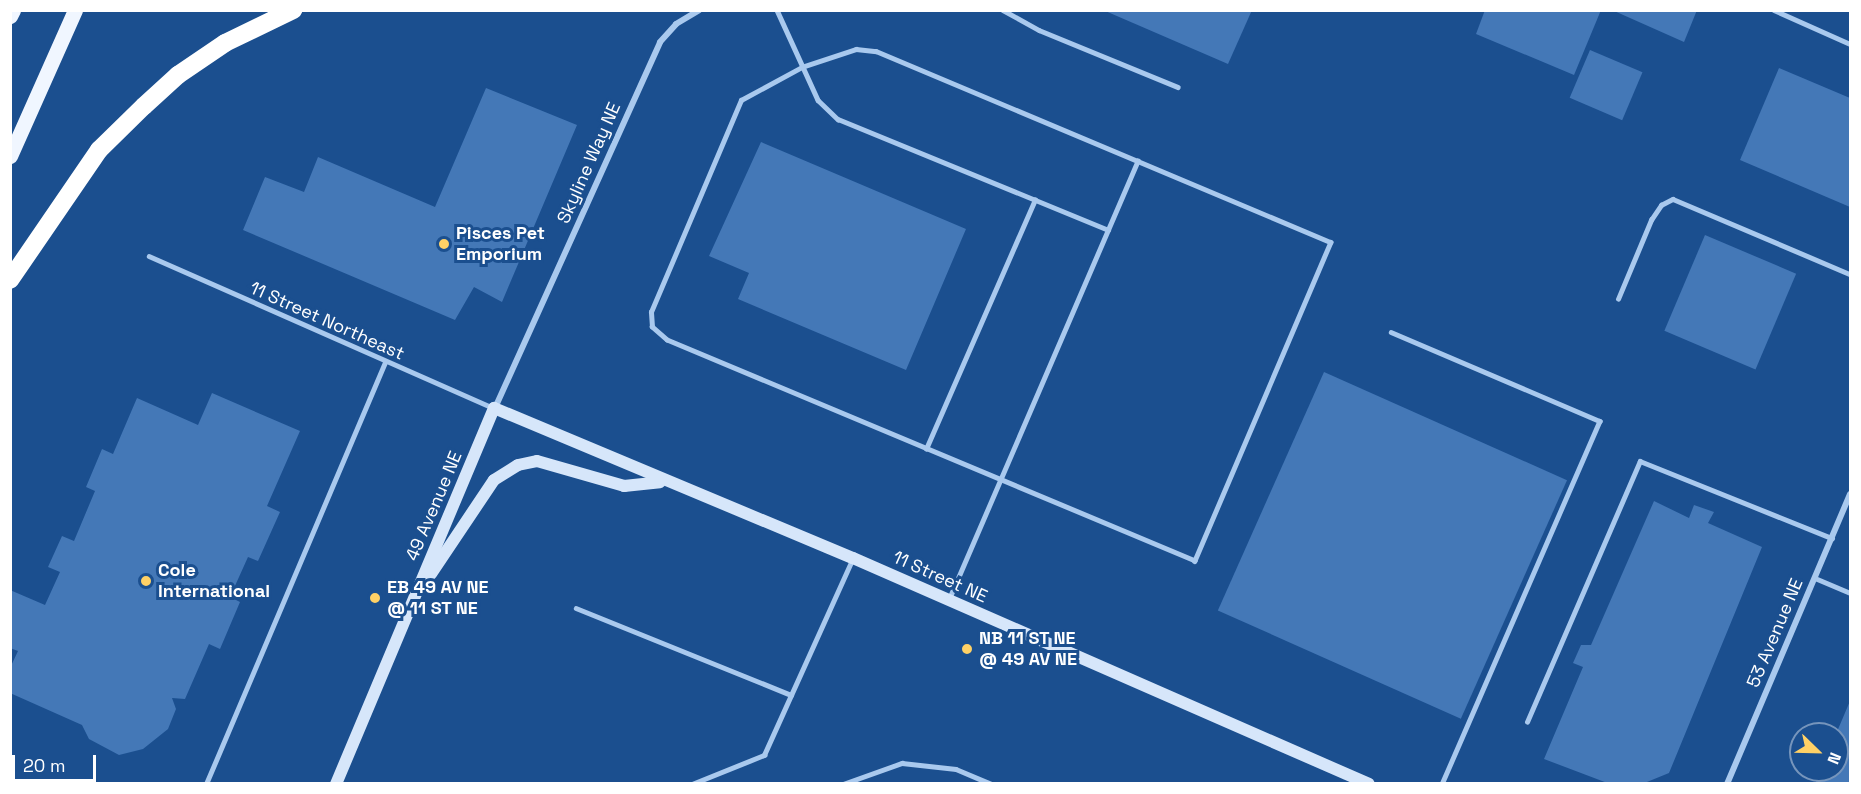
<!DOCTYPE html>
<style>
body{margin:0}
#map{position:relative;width:1861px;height:794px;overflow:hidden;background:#1b4f8f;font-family:"Space Grotesk",sans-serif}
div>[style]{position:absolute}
.building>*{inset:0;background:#4478b7;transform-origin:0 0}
.lane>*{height:4.5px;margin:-2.25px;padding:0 2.25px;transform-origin:2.25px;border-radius:2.25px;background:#a9c9ee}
.street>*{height:6px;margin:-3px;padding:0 3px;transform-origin:3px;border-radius:3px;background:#a9c9ee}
.secondary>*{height:12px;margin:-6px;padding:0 6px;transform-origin:6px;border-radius:6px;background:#d6e6fa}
.primary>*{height:15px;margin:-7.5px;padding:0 7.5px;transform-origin:7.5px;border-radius:7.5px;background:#f0f6ff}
.highway>*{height:18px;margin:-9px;padding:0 9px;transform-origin:9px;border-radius:9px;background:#fff}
.dots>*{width:16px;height:16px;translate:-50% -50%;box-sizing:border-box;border:3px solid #1b4f8f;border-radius:50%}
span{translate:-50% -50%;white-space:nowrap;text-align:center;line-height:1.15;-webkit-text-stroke:6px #1b4f8f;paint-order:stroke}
.street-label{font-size:18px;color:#fff}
.poi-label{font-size:18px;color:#fff;font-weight:700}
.left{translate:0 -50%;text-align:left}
.frame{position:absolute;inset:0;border:12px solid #fff;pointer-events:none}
.north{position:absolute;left:1789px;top:722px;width:60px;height:60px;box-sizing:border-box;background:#1b4f8f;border:2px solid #7695bc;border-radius:50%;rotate:113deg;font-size:16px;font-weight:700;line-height:24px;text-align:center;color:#fff}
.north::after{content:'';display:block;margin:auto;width:21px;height:27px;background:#ffd166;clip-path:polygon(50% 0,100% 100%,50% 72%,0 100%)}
.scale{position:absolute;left:12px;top:755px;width:84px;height:27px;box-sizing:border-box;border:3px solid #fff;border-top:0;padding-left:8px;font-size:18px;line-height:21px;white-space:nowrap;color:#fff;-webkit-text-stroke:4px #1b4f8f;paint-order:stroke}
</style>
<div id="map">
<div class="building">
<i style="clip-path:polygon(1103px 10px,1252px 10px,1228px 64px)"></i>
<i style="clip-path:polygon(1485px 10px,1601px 10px,1574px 75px,1476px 34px)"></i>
<i style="clip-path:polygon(1612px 10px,1697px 10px,1684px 42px)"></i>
<i style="left:1590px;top:50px;width:57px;height:52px;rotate:23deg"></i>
<i style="clip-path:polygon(1779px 68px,1850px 98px,1850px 207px,1740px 160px)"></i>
<i style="clip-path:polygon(486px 88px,577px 125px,502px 302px,474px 287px,455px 320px,243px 230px,265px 177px,304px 192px,318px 157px,435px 207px)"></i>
<i style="clip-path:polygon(761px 142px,966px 229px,906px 370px,738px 299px,749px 273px,709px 256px)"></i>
<i style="left:1705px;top:235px;width:99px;height:104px;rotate:23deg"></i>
<i style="left:1324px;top:372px;width:266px;height:261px;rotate:24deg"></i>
<i style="clip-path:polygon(212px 393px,300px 431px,267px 506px,280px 512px,258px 561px,248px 557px,230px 597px,240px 602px,220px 649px,209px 644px,185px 699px,172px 698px,176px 709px,168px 729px,143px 749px,119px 755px,89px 739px,82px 725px,10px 693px,10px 668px,18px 651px,10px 648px,10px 590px,45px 605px,60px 572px,48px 567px,62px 536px,74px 541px,95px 491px,86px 487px,102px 449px,113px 454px,137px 398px,198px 425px)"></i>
<i style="clip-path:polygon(1654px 501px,1689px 518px,1694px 505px,1714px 512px,1708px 523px,1762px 547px,1669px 773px,1642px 784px,1610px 784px,1544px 759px,1583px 667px,1573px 663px,1581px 645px,1591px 645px)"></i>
<i style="clip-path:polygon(1850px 701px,1850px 784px,1815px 784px,1821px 770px,1837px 770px,1836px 734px)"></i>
</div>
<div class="lane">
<i style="left:777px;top:10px;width:99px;rotate:65.5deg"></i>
<i style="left:818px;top:100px;width:28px;rotate:44deg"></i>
<i style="left:838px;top:119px;width:292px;rotate:22.3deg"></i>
<i style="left:1003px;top:10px;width:41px;rotate:29.1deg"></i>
<i style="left:1039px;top:30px;width:150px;rotate:22.3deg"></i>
<i style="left:1774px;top:10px;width:83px;rotate:24.1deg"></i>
<i style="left:856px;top:49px;width:20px;rotate:6deg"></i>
<i style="left:876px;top:51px;width:493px;rotate:22.8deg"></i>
<i style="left:1331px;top:242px;width:347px;rotate:113.1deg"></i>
<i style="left:1195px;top:561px;width:572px;rotate:-157.29deg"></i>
<i style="left:667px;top:340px;width:20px;rotate:-139deg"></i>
<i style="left:652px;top:327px;width:15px;rotate:-94deg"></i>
<i style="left:651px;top:312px;width:230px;rotate:-67deg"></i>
<i style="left:741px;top:100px;width:69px;rotate:-28.4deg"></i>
<i style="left:802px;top:67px;width:57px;rotate:-18.4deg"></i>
<i style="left:149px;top:256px;width:376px;rotate:23.8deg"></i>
<i style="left:1618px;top:299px;width:86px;rotate:-67.3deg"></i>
<i style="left:1651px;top:220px;width:18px;rotate:-56deg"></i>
<i style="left:1661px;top:205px;width:13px;rotate:-27deg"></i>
<i style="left:1673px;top:199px;width:192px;rotate:23deg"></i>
<i style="left:1391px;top:332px;width:227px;rotate:23.1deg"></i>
<i style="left:1600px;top:421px;width:396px;rotate:113.5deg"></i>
<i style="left:926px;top:449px;width:272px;rotate:-66.4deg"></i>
<i style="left:1815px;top:578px;width:38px;rotate:23deg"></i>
<i style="left:949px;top:599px;width:477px;rotate:-66.7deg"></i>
<i style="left:576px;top:608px;width:232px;rotate:22deg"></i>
<i style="left:1527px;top:722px;width:284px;rotate:-66.6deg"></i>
<i style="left:1640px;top:461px;width:207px;rotate:21.9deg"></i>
<i style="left:10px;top:780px;width:13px;rotate:18deg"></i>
<i style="left:206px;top:784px;width:457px;rotate:-67deg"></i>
<i style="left:692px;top:784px;width:78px;rotate:-21.9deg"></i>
<i style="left:764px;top:755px;width:216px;rotate:-65.7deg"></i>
<i style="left:843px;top:784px;width:63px;rotate:-19.6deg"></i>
<i style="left:902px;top:763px;width:54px;rotate:6.3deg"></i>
<i style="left:956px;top:769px;width:39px;rotate:23deg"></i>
</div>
<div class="street">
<i style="left:495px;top:408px;width:401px;rotate:-65.7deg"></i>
<i style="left:660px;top:42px;width:24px;rotate:-48deg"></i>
<i style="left:676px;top:24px;width:27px;rotate:-31deg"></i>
<i style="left:1727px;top:784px;width:315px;rotate:-67deg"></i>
</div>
<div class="secondary">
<i style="left:431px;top:574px;width:113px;rotate:-56.2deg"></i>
<i style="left:494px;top:480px;width:28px;rotate:-32deg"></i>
<i style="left:518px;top:465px;width:19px;rotate:-12deg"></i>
<i style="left:537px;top:461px;width:91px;rotate:16deg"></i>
<i style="left:624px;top:486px;width:36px;rotate:-6deg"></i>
<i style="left:336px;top:784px;width:408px;rotate:-67.2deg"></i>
<i style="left:494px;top:408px;width:389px;rotate:22.7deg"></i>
<i style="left:853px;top:558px;width:563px;rotate:23.65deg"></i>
</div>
<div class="primary">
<i style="left:10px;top:16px;width:7px;rotate:-63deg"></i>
<i style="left:10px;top:156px;width:160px;rotate:-66deg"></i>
</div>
<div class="highway">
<i style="left:10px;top:280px;width:158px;rotate:-55.6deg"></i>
<i style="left:99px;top:150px;width:63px;rotate:-44.4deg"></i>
<i style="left:144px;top:106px;width:46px;rotate:-42.4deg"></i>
<i style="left:178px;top:75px;width:57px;rotate:-34.2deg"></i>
<i style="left:225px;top:43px;width:76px;rotate:-25.9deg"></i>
</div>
<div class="dots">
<i style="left:444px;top:244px;background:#ffd166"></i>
<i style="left:146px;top:581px;background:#ffd166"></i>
<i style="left:375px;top:598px;background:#ffd166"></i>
<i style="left:967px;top:649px;background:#ffd166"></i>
</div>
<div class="street-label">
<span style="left:589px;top:163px;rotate:-66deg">Skyline Way NE</span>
<span style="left:327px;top:321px;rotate:24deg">11 Street Northeast</span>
<span style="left:434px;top:506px;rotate:-67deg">49 Avenue NE</span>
<span style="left:940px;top:577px;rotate:24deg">11 Street NE</span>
<span style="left:1775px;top:633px;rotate:-67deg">53 Avenue NE</span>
</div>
<div class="poi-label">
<span class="left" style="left:456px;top:244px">Pisces Pet<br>Emporium</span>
<span class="left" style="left:158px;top:581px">Cole<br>International</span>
<span class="left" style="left:387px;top:598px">EB 49 AV NE<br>@ 11 ST NE</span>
<span class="left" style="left:979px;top:649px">NB 11 ST NE<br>@ 49 AV NE</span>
</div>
<div class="frame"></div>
<div class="north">N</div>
<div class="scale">20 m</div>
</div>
